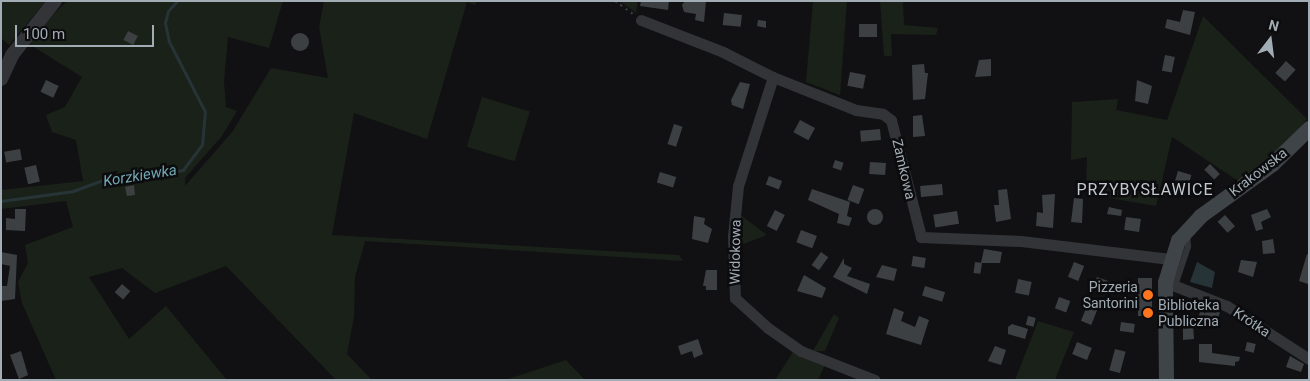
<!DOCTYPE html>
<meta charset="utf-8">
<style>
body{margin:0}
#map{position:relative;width:1310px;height:381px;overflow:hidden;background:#111113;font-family:Roboto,sans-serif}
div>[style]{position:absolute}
.green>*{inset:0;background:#1a2119;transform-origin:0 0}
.water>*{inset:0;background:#263437}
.stream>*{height:2.5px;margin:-1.25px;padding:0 1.25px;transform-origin:1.25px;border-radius:1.25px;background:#263437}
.building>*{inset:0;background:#3d4043;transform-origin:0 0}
.round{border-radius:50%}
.path>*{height:2px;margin-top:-1px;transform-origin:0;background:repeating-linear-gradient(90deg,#373c3f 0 2.5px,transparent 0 6.5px)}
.service>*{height:5.5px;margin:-2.75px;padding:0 2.75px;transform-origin:2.75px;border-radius:2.75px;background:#323438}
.minor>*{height:11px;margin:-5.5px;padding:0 5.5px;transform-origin:5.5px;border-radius:5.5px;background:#323438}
.tertiary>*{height:14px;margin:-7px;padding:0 7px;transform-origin:7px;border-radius:7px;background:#323438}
.secondary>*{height:15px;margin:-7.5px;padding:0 7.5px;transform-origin:7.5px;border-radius:7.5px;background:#3f4448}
.dots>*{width:14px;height:14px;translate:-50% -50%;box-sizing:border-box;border:2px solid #0c0c0e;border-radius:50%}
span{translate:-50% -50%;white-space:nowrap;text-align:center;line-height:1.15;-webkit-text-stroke:5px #0c0c0e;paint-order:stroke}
.street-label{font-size:14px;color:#a1acb5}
.poi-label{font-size:14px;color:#a1acb5}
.right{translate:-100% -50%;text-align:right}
.left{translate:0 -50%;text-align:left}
.water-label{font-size:15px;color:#73a8b4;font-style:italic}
.quarter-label{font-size:16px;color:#c2cad0;letter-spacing:1px}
.frame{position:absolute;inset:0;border:2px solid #a1acb5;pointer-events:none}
.north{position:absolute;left:1245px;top:15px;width:50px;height:50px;-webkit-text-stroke:4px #0c0c0e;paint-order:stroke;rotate:15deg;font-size:14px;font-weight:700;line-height:20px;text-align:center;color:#a1acb5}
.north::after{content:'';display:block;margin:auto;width:18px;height:22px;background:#a1acb5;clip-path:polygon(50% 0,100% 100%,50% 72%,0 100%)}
.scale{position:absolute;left:15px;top:25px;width:139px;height:22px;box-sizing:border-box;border:2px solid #a1acb5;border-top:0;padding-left:6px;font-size:15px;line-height:18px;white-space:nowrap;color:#a1acb5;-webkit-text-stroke:4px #0c0c0e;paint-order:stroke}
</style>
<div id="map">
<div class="green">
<i style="clip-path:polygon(1px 1px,46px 1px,9px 45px,1px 38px)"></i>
<i style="clip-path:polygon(67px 1px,283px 1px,269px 48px,228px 37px,224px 81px,226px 107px,237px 111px,222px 136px,185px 178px,185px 186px,233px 131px,271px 68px,328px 78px,319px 27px,324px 1px,477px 1px,475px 5px,467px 2px,427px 139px,354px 113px,332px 235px,679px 255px,683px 261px,365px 241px,355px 277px,354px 317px,347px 354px,372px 380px,336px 380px,226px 266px,155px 293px,122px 268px,89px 277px,129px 339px,166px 306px,227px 380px,56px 380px,22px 303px,18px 282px,28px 263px,25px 245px,73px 227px,66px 201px,1px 209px,1px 190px,83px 181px,76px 140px,52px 132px,46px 115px,65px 107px,82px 77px,26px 42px)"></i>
<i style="clip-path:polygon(620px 1px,638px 1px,636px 13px,621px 2px)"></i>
<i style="clip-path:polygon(813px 1px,847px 1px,840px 95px,806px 82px)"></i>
<i style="clip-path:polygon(880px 1px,903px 1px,904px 25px,938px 28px,936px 35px,891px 34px,892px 56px,884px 56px)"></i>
<i style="clip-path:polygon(1203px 16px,1307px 119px,1278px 153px,1238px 181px,1172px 137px,1156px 206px,1086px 194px,1087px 157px,1071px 160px,1072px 102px,1118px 99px,1116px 110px,1167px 120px)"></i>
<i style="left:482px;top:97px;width:50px;height:52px;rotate:17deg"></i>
<i style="clip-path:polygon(739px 214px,767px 235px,738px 246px)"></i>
<i style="clip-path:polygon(834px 314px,839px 318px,825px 351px,813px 351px)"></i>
<i style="clip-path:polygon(1038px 321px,1074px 332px,1055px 380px,1015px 380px)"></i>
<i style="clip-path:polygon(793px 352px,825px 365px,818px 380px,775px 380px)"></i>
<i style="clip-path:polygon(566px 360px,585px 380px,505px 380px)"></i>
</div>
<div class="water">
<i style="clip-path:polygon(1197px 262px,1215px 272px,1212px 288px,1190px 282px)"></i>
</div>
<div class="stream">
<i style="left:1px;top:201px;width:73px;rotate:-7.9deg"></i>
<i style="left:73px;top:191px;width:33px;rotate:-20deg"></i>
<i style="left:104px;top:180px;width:80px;rotate:-7.2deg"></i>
<i style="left:183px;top:170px;width:31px;rotate:-53deg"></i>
<i style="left:202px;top:145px;width:33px;rotate:-85deg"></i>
<i style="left:205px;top:112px;width:79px;rotate:-117.2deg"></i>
<i style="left:169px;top:42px;width:19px;rotate:-102deg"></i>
<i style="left:165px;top:23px;width:12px;rotate:-76deg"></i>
<i style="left:168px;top:11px;width:13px;rotate:-48deg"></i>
</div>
<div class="building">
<i style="clip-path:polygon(641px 1px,669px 1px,668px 10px,640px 6px)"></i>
<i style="clip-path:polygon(685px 1px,706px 1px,704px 22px,695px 20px,696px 14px,684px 12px,682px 5px)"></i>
<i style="clip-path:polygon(1183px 10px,1195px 12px,1190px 35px,1165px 28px,1167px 19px,1180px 22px)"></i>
<i style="left:724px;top:13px;width:18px;height:12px;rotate:6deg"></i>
<i style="clip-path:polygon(758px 20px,766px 21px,766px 28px,757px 26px)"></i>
<i style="left:877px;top:24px;width:13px;height:18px;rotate:90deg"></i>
<i style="left:128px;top:31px;width:11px;height:10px;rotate:27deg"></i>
<i class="round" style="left:291px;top:33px;width:18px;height:18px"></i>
<i style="left:1165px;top:55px;width:10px;height:16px;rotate:11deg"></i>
<i style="clip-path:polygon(991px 59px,991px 76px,975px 77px,979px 60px)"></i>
<i style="left:1286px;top:61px;width:13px;height:16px;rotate:42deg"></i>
<i style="clip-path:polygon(924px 64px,925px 73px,928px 73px,925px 99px,913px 100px,912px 65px)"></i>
<i style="left:850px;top:72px;width:16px;height:14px;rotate:11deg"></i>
<i style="left:46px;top:80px;width:14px;height:13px;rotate:25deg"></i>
<i style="clip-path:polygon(1137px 80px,1152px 86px,1148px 104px,1135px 101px)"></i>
<i style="clip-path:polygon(740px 82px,750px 84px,743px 109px,732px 105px,731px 100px)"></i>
<i style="clip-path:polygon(922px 115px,925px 136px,913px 137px,913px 116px)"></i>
<i style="left:800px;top:120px;width:17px;height:14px;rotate:28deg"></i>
<i style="left:674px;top:124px;width:9px;height:21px;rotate:18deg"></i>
<i style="left:880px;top:129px;width:11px;height:20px;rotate:85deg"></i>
<i style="left:20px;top:149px;width:11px;height:16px;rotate:80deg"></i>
<i style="left:835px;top:160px;width:9px;height:8px;rotate:18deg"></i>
<i style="left:870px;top:162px;width:16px;height:12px;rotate:4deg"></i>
<i style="left:1210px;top:164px;width:14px;height:8px;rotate:45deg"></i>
<i style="left:36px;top:165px;width:17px;height:12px;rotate:77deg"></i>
<i style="left:1178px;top:171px;width:14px;height:13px;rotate:17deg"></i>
<i style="left:660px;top:172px;width:17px;height:11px;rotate:17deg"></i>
<i style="left:769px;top:176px;width:14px;height:9px;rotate:21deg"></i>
<i style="left:942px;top:184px;width:11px;height:22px;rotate:85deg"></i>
<i style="clip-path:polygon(134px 185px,135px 195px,127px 196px,125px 187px)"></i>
<i style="left:853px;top:185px;width:12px;height:16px;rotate:20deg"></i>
<i style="clip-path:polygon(812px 189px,850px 202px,847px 216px,852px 218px,849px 226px,837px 223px,839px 214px,808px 200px)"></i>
<i style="clip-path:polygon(1007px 189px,1011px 219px,996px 222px,994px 205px,999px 205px,998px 190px)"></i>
<i style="clip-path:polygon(1055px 194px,1053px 228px,1036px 226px,1037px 212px,1043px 213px,1042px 195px)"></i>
<i style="clip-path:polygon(1074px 198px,1083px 199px,1082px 223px,1071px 222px)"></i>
<i style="clip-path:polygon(1109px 207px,1122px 210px,1121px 216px,1107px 214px)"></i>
<i style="clip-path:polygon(15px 209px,26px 209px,25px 231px,6px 230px,6px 218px,15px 219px)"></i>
<i style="clip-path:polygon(1267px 209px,1271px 217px,1261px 222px,1263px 229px,1256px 231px,1251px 215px)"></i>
<i class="round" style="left:867px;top:209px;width:16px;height:16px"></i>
<i style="left:775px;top:210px;width:11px;height:18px;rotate:27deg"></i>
<i style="left:957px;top:211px;width:13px;height:24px;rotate:81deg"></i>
<i style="left:1225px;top:215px;width:15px;height:10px;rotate:48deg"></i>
<i style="clip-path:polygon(694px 216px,705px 218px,704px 224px,712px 229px,708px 243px,692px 239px)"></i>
<i style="left:1126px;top:217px;width:15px;height:13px;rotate:8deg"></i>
<i style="left:801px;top:230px;width:17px;height:13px;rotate:21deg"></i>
<i style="clip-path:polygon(1273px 239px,1275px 253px,1263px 254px,1262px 241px)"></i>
<i style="clip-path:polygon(984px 249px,1002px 252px,1000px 263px,981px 263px)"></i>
<i style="clip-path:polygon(1px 252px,17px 255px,15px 299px,1px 301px,1px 286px,7px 286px,10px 266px,1px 264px)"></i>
<i style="left:821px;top:252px;width:9px;height:16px;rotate:36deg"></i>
<i style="clip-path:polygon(1307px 254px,1309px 255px,1308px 284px,1299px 281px)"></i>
<i style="left:913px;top:256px;width:13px;height:10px;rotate:9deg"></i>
<i style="clip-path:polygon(844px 258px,844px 264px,852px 268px,847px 276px,870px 284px,867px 294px,833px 277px)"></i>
<i style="clip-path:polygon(1241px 260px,1257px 262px,1253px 277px,1238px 272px)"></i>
<i style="left:975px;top:262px;width:7px;height:11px;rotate:8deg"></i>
<i style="left:1074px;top:262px;width:11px;height:16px;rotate:22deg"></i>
<i style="clip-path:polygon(882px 265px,897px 269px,894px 281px,876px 277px)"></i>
<i style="clip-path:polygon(706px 270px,717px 270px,717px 290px,706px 290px,706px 286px,703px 286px)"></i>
<i style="clip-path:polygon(804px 275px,826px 288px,822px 298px,797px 291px)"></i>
<i style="left:1097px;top:277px;width:23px;height:10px;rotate:20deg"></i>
<i style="left:1138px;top:278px;width:14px;height:38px"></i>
<i style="left:1018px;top:279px;width:14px;height:14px;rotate:12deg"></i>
<i style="left:122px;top:284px;width:11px;height:11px;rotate:41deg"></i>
<i style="left:925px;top:286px;width:21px;height:10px;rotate:17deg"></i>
<i style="left:1059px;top:297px;width:12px;height:12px;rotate:20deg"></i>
<i style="left:1087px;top:306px;width:11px;height:16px;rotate:22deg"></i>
<i style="left:1202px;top:306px;width:19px;height:16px;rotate:18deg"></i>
<i style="clip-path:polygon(894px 308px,904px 312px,901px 321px,915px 327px,919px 316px,929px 320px,921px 345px,886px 334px)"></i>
<i style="left:1028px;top:316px;width:8px;height:9px;rotate:14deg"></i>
<i style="left:1121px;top:322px;width:14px;height:9px;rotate:8deg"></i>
<i style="clip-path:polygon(1012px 324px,1028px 329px,1025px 339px,1008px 334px,1008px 327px)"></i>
<i style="clip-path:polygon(1183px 324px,1193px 324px,1194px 339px,1183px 340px)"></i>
<i style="clip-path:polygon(698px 339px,703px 354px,694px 358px,692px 351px,681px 355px,678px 346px)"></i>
<i style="left:1077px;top:342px;width:16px;height:13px;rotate:22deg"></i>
<i style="left:1247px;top:342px;width:9px;height:9px;rotate:13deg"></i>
<i style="clip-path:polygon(1199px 344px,1212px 344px,1212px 353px,1240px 357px,1239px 361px,1235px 362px,1235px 366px,1199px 362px)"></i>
<i style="clip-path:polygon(995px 346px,1006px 350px,1001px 365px,988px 361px)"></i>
<i style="left:1115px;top:349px;width:11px;height:22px;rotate:15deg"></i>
<i style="clip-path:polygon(21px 351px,28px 375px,19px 379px,10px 355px)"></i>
<i style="clip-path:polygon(1290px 356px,1304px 364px,1301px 372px,1286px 367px)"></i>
</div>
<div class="path">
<i style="left:615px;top:1px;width:22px;rotate:36deg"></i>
</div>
<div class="service">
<i style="left:1175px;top:286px;width:41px;rotate:-71.6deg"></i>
<i style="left:1188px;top:247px;width:14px;rotate:-94deg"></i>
</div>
<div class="minor">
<i style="left:641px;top:20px;width:88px;rotate:21.3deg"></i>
<i style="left:723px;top:52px;width:56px;rotate:26.6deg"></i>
<i style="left:773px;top:77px;width:89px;rotate:21.7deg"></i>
<i style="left:856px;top:110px;width:27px;rotate:8deg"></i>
<i style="left:883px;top:114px;width:10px;rotate:37deg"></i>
<i style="left:891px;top:120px;width:121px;rotate:75.6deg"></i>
<i style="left:921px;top:237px;width:100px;rotate:2.3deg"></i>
<i style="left:1021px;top:241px;width:150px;rotate:6.9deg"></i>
<i style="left:773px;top:77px;width:114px;rotate:107.8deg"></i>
<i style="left:738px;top:186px;width:50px;rotate:95.7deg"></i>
<i style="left:733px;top:236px;width:62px;rotate:88.2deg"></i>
<i style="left:735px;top:298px;width:45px;rotate:42.3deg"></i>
<i style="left:768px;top:328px;width:40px;rotate:34.9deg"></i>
<i style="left:801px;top:351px;width:79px;rotate:21.4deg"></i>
<i style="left:1165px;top:282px;width:66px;rotate:21.2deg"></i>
<i style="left:1227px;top:306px;width:98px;rotate:32.9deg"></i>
</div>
<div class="tertiary">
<i style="left:1px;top:79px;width:26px;rotate:-65deg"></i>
<i style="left:12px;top:55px;width:69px;rotate:-51.5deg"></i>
</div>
<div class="secondary">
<i style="left:1166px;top:380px;width:98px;rotate:-90.6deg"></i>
<i style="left:1165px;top:282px;width:44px;rotate:-72.8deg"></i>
<i style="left:1178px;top:240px;width:33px;rotate:-47deg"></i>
<i style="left:1200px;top:216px;width:89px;rotate:-35.8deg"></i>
<i style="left:1272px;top:164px;width:52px;rotate:-44.2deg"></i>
</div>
<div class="dots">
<i style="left:1148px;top:295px;background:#ff741d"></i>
<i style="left:1148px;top:313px;background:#ff741d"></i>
</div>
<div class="street-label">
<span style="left:904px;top:169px;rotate:77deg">Zamkowa</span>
<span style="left:1258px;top:172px;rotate:-38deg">Krakowska</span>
<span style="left:735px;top:252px;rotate:-89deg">Widokowa</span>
<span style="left:1252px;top:322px;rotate:34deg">Krótka</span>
</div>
<div class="poi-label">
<span class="right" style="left:1138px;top:295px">Pizzeria<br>Santorini</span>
<span class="left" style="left:1158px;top:313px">Biblioteka<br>Publiczna</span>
</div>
<div class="water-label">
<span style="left:140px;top:176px;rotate:-9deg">Korzkiewka</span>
</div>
<div class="quarter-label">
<span style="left:1145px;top:190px">PRZYBYSŁAWICE</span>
</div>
<div class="frame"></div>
<div class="north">N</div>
<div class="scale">100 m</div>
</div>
